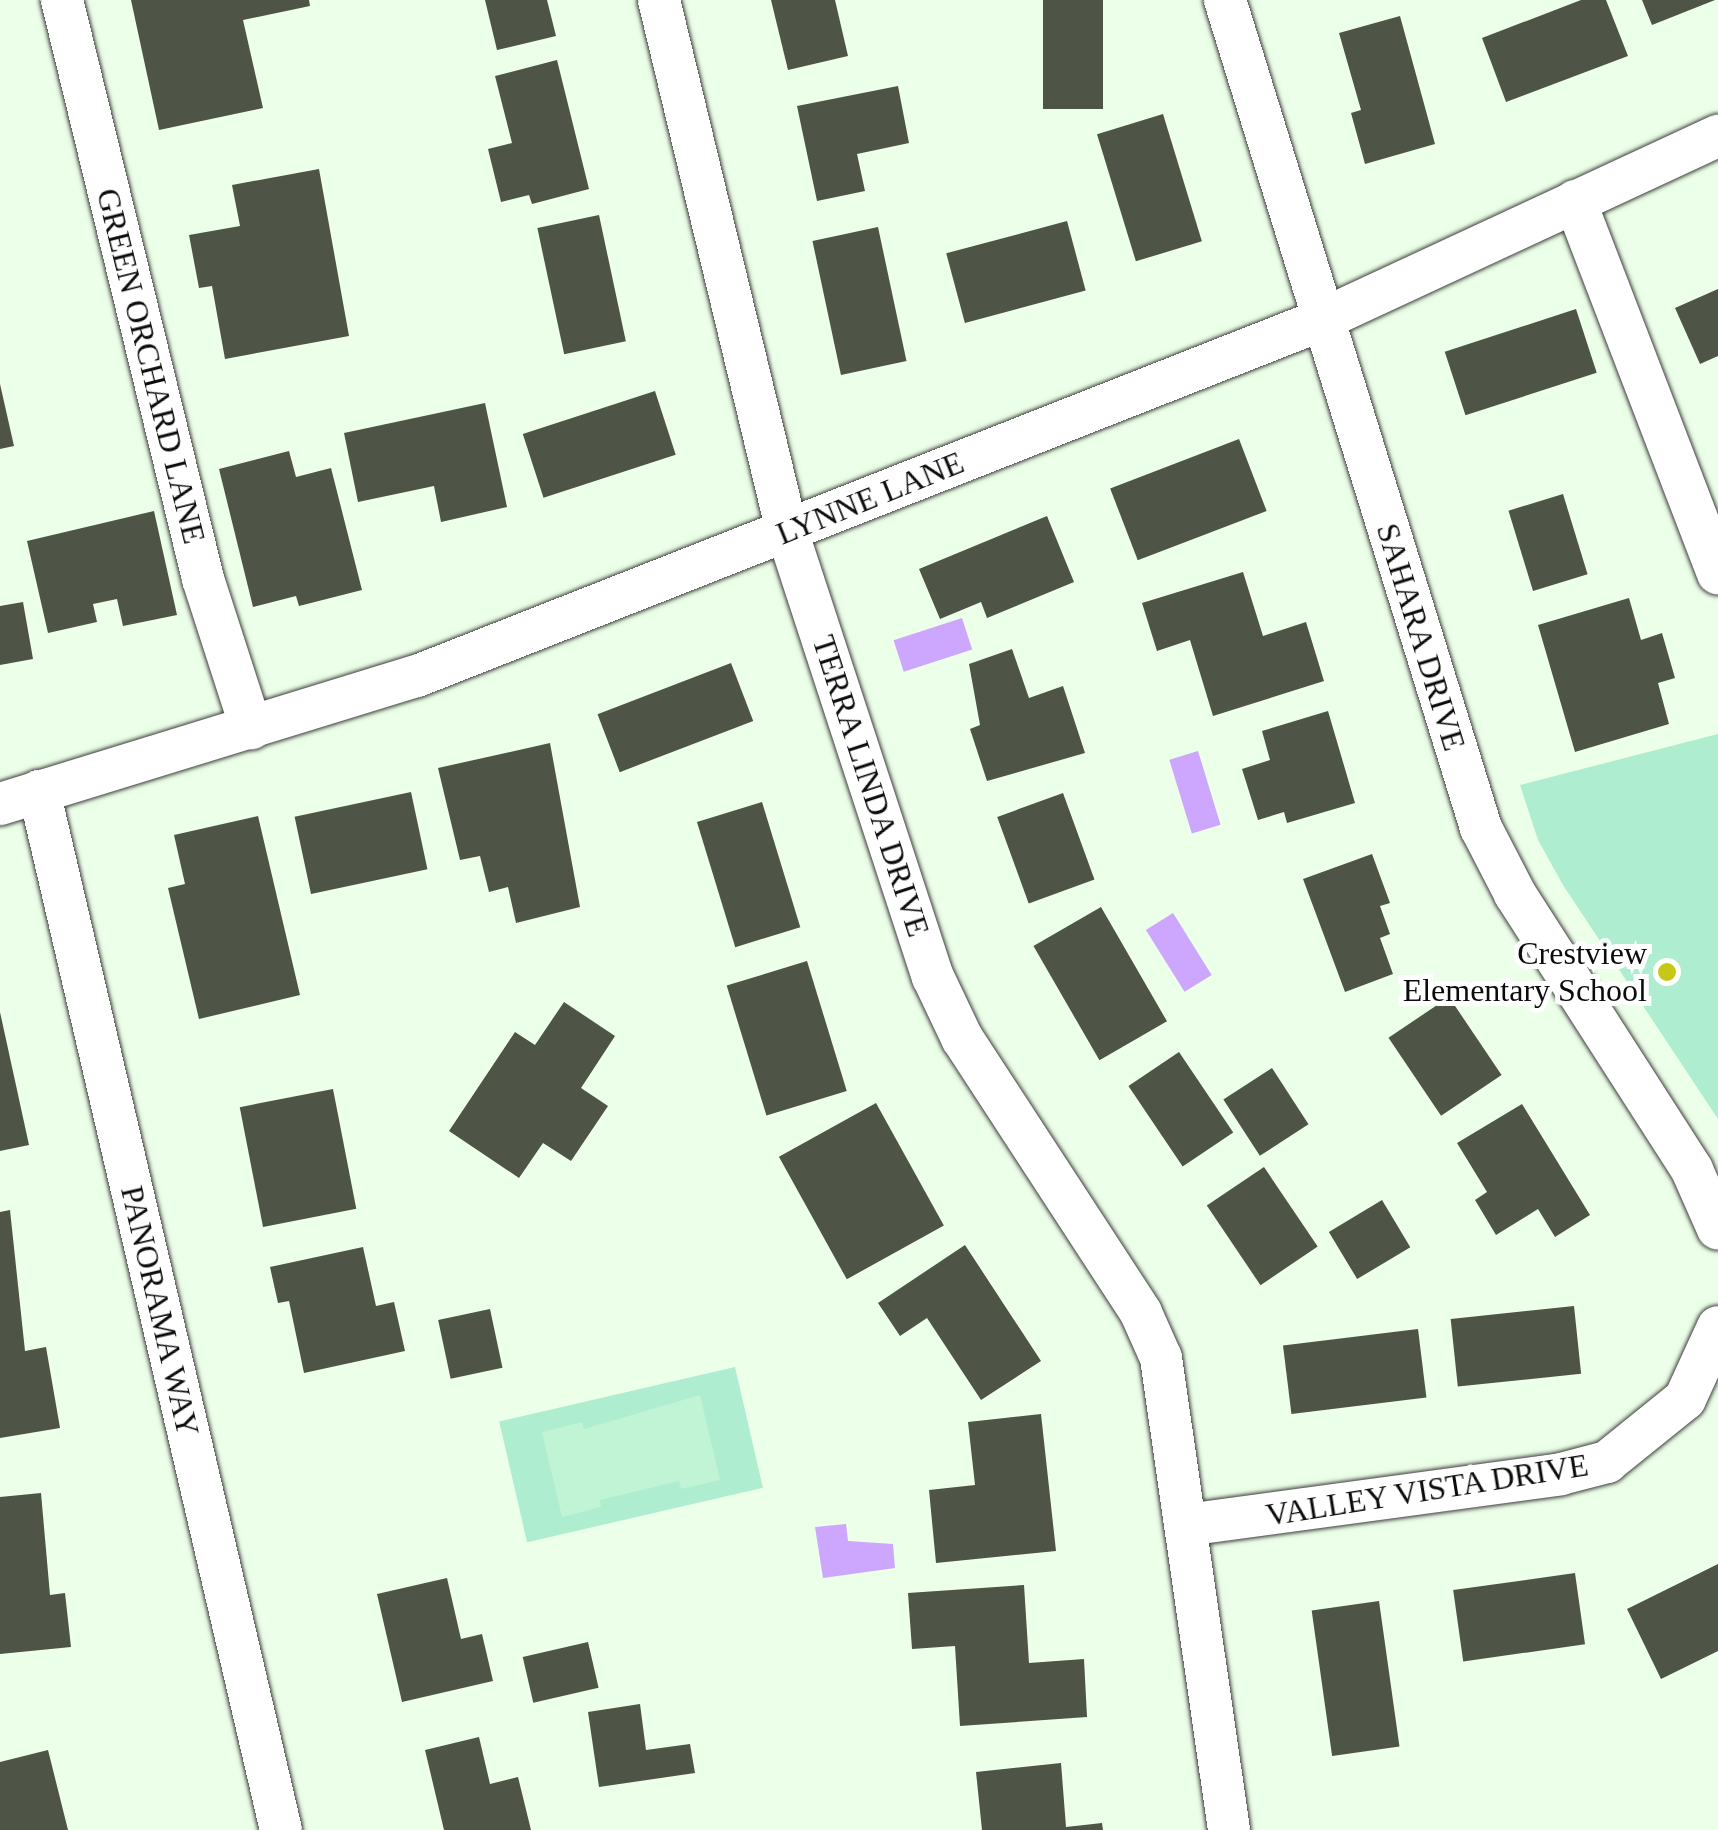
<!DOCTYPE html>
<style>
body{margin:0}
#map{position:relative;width:1718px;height:1830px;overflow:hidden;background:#ecffe8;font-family:"Times New Roman",serif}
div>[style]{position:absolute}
.green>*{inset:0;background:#aeedd0;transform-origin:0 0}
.pitch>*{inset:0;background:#c1f3d5}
.water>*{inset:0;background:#cca7fd;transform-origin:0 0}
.building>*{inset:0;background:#4e5446;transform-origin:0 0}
.roads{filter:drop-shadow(0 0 2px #3e3e3e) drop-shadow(0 0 2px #3e3e3e)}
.minor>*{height:42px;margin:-21px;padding:0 21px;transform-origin:21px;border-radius:21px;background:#fff}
.dots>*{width:28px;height:28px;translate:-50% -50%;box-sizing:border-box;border:5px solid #fff;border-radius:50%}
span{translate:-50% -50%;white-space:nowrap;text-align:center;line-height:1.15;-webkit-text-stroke:10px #fff;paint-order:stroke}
.street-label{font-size:32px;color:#0b0b0b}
.poi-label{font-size:32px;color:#0b0b0b}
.right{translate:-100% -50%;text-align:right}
</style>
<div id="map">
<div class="green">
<i style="clip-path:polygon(1718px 734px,1718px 1119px,1563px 885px,1538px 840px,1520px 785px)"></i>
<i style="left:735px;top:1367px;width:124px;height:242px;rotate:77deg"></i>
</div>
<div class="pitch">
<i style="clip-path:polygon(700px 1395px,720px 1480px,681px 1489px,679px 1481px,600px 1500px,601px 1507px,562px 1517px,542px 1432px,582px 1422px,584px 1429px)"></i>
</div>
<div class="water">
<i style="left:962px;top:618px;width:33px;height:72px;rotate:72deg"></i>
<i style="left:1198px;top:751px;width:77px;height:30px;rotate:73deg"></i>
<i style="left:1173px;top:913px;width:73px;height:32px;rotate:58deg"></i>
<i style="clip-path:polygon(846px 1524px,848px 1541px,893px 1544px,895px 1568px,823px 1578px,815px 1527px)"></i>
</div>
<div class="building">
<i style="clip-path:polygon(131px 0,309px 0,310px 6px,243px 20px,263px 108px,159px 130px)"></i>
<i style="clip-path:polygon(485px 0,547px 0,556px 36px,497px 50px)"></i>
<i style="clip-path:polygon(771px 0,835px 0,848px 56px,788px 70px)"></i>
<i style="left:1043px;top:0;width:60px;height:109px"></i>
<i style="clip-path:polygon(1581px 0,1606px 0,1628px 56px,1506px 102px,1482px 38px)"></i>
<i style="clip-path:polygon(1642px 0,1715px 0,1652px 25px)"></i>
<i style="clip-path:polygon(1400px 16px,1435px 144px,1365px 164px,1351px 113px,1361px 110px,1339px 33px)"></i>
<i style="clip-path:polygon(557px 60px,589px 189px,532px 204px,529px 195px,501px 202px,488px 149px,512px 143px,495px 76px)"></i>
<i style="clip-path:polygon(898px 86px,909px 143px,857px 154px,865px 191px,817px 201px,797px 106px)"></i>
<i style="left:1163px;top:114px;width:133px;height:69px;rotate:73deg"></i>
<i style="clip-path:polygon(319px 169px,349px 336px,225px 359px,212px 286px,199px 288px,189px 235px,240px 226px,232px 185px)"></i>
<i style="left:599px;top:215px;width:129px;height:63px;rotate:78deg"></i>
<i style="left:1067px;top:221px;width:72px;height:125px;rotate:75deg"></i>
<i style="left:878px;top:227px;width:137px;height:67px;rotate:78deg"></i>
<i style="clip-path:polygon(1718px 289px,1718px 356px,1700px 364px,1675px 308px)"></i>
<i style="left:1576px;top:309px;width:67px;height:138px;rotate:72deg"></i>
<i style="clip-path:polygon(0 384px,14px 446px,0 449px)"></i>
<i style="left:655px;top:391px;width:67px;height:139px;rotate:72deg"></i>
<i style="clip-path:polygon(485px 403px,507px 507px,441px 522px,434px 486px,358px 502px,344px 433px)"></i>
<i style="left:1239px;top:439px;width:77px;height:138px;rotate:69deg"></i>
<i style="clip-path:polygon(289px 451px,296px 477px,331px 468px,362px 590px,299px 606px,296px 596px,253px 607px,219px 469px)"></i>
<i style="left:1563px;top:494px;width:84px;height:57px;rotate:73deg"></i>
<i style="clip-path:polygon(154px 511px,177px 615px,123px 626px,117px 599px,93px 604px,97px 622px,48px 633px,27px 541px)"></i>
<i style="clip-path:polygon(1047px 516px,1074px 582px,987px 618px,981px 602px,940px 619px,919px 569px)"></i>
<i style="clip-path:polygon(1243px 572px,1263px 636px,1306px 622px,1324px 681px,1213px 716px,1190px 640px,1157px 651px,1142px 603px)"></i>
<i style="clip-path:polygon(1629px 598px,1641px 640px,1662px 633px,1675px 678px,1658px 683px,1669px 724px,1575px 752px,1538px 625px)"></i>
<i style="clip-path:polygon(23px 602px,33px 659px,0 665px,0 606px)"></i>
<i style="clip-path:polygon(1012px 649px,1029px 698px,1063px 686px,1085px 753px,987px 781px,970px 729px,980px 725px,969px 664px)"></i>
<i style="left:731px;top:663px;width:62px;height:143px;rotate:69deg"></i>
<i style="clip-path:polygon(1328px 711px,1355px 803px,1287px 823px,1284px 812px,1258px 820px,1242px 769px,1270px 760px,1262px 731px)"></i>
<i style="clip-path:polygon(550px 743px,580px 907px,516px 923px,508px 887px,489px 892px,480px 856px,460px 860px,438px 768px)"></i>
<i style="left:411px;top:792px;width:79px;height:119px;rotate:78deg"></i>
<i style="left:1063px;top:793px;width:92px;height:70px;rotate:70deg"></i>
<i style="left:762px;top:802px;width:131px;height:68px;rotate:73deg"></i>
<i style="clip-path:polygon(258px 816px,300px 995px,199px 1019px,168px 888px,185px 884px,174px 835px)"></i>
<i style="clip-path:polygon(1372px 854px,1390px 903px,1380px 906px,1390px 934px,1380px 938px,1393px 974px,1345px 992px,1303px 879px)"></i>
<i style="left:1101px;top:907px;width:132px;height:78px;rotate:60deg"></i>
<i style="left:807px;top:961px;width:136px;height:84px;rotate:73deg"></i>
<i style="left:1449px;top:997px;width:94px;height:73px;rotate:56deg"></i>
<i style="clip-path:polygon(564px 1002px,615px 1036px,581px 1088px,608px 1106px,571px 1161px,543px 1143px,519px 1178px,449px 1131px,515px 1032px,535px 1045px)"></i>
<i style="clip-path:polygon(0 1012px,29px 1145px,0 1151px)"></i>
<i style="left:1179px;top:1052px;width:97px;height:61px;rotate:56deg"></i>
<i style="left:1272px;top:1068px;width:67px;height:58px;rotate:57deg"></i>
<i style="left:333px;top:1089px;width:122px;height:95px;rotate:79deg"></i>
<i style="left:876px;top:1103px;width:140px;height:111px;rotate:61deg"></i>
<i style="clip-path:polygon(1522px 1104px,1590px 1215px,1555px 1237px,1538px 1209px,1496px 1235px,1475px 1200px,1487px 1192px,1457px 1143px)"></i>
<i style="left:1264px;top:1167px;width:96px;height:69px;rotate:56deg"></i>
<i style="left:1382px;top:1200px;width:55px;height:62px;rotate:59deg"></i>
<i style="clip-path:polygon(10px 1210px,25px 1351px,46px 1347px,60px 1428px,0 1438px,0 1212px)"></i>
<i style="clip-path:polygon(965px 1245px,1041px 1361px,981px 1400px,927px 1318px,900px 1336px,878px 1303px)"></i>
<i style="clip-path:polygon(363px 1247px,376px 1306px,394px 1302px,405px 1351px,304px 1373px,289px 1301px,278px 1303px,270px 1267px)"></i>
<i style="left:1574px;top:1306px;width:68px;height:124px;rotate:84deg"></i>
<i style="left:490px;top:1309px;width:60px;height:53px;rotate:78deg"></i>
<i style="left:1418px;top:1329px;width:69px;height:136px;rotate:83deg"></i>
<i style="clip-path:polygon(1041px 1414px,1056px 1551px,936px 1563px,929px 1490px,975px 1485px,968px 1422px)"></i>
<i style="clip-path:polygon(41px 1493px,50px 1595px,65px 1593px,71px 1647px,0 1654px,0 1497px)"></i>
<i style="clip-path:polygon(1718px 1564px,1718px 1651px,1661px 1679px,1627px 1609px)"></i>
<i style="left:1575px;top:1573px;width:72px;height:123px;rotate:82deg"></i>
<i style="clip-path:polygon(447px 1578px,461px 1639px,482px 1634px,493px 1681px,402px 1702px,377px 1594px)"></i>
<i style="clip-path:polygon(1024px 1585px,1029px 1663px,1084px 1659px,1087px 1717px,960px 1726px,955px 1646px,912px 1649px,908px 1593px)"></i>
<i style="left:1379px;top:1601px;width:147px;height:68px;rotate:82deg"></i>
<i style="left:588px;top:1642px;width:47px;height:67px;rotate:77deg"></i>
<i style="clip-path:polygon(640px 1704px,646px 1750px,690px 1744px,695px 1773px,599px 1787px,588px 1712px)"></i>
<i style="clip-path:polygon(479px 1737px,490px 1784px,518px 1777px,531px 1830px,444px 1830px,425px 1750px)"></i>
<i style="clip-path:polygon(48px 1750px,68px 1830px,0 1830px,0 1762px)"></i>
<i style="clip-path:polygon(1061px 1763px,1066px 1827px,1102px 1823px,1103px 1830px,982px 1830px,976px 1772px)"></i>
</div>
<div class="roads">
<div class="minor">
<i style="left:62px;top:0;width:596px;rotate:76.31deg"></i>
<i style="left:203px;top:579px;width:157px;rotate:72.1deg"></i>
<i style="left:659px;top:0;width:546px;rotate:76.45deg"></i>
<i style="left:787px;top:531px;width:469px;rotate:71.9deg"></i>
<i style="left:933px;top:977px;width:68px;rotate:64.6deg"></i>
<i style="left:962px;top:1038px;width:328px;rotate:56.9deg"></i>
<i style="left:1141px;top:1313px;width:49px;rotate:66deg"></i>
<i style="left:1161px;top:1358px;width:477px;rotate:81.8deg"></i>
<i style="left:1225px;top:0;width:867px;rotate:72.82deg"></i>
<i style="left:1481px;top:828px;width:74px;rotate:62.7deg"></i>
<i style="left:1515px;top:894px;width:328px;rotate:57.3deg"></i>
<i style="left:1692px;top:1170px;width:64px;rotate:66.2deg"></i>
<i style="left:1575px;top:201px;width:399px;rotate:69deg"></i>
<i style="left:39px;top:791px;width:1067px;rotate:76.89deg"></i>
<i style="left:0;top:804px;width:436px;rotate:-17.1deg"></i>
<i style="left:417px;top:676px;width:972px;rotate:-21.49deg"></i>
<i style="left:1321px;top:320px;width:438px;rotate:-24.9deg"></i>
<i style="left:1186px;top:1525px;width:378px;rotate:-7.7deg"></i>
<i style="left:1561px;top:1474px;width:48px;rotate:-14.6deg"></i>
<i style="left:1607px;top:1462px;width:100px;rotate:-38.9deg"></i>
<i style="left:1685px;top:1399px;width:79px;rotate:-65.4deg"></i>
</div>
</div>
<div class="dots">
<i style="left:1667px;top:972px;background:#c6c815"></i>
</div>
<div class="street-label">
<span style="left:151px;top:366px;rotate:76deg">GREEN ORCHARD LANE</span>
<span style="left:870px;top:498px;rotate:-22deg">LYNNE LANE</span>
<span style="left:1421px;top:637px;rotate:73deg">SAHARA DRIVE</span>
<span style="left:871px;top:786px;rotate:72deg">TERRA LINDA DRIVE</span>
<span style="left:160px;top:1311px;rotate:77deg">PANORAMA WAY</span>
<span style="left:1427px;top:1490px;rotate:-9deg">VALLEY VISTA DRIVE</span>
</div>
<div class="poi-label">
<span class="right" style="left:1647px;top:972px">Crestview<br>Elementary School</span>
</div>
</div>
